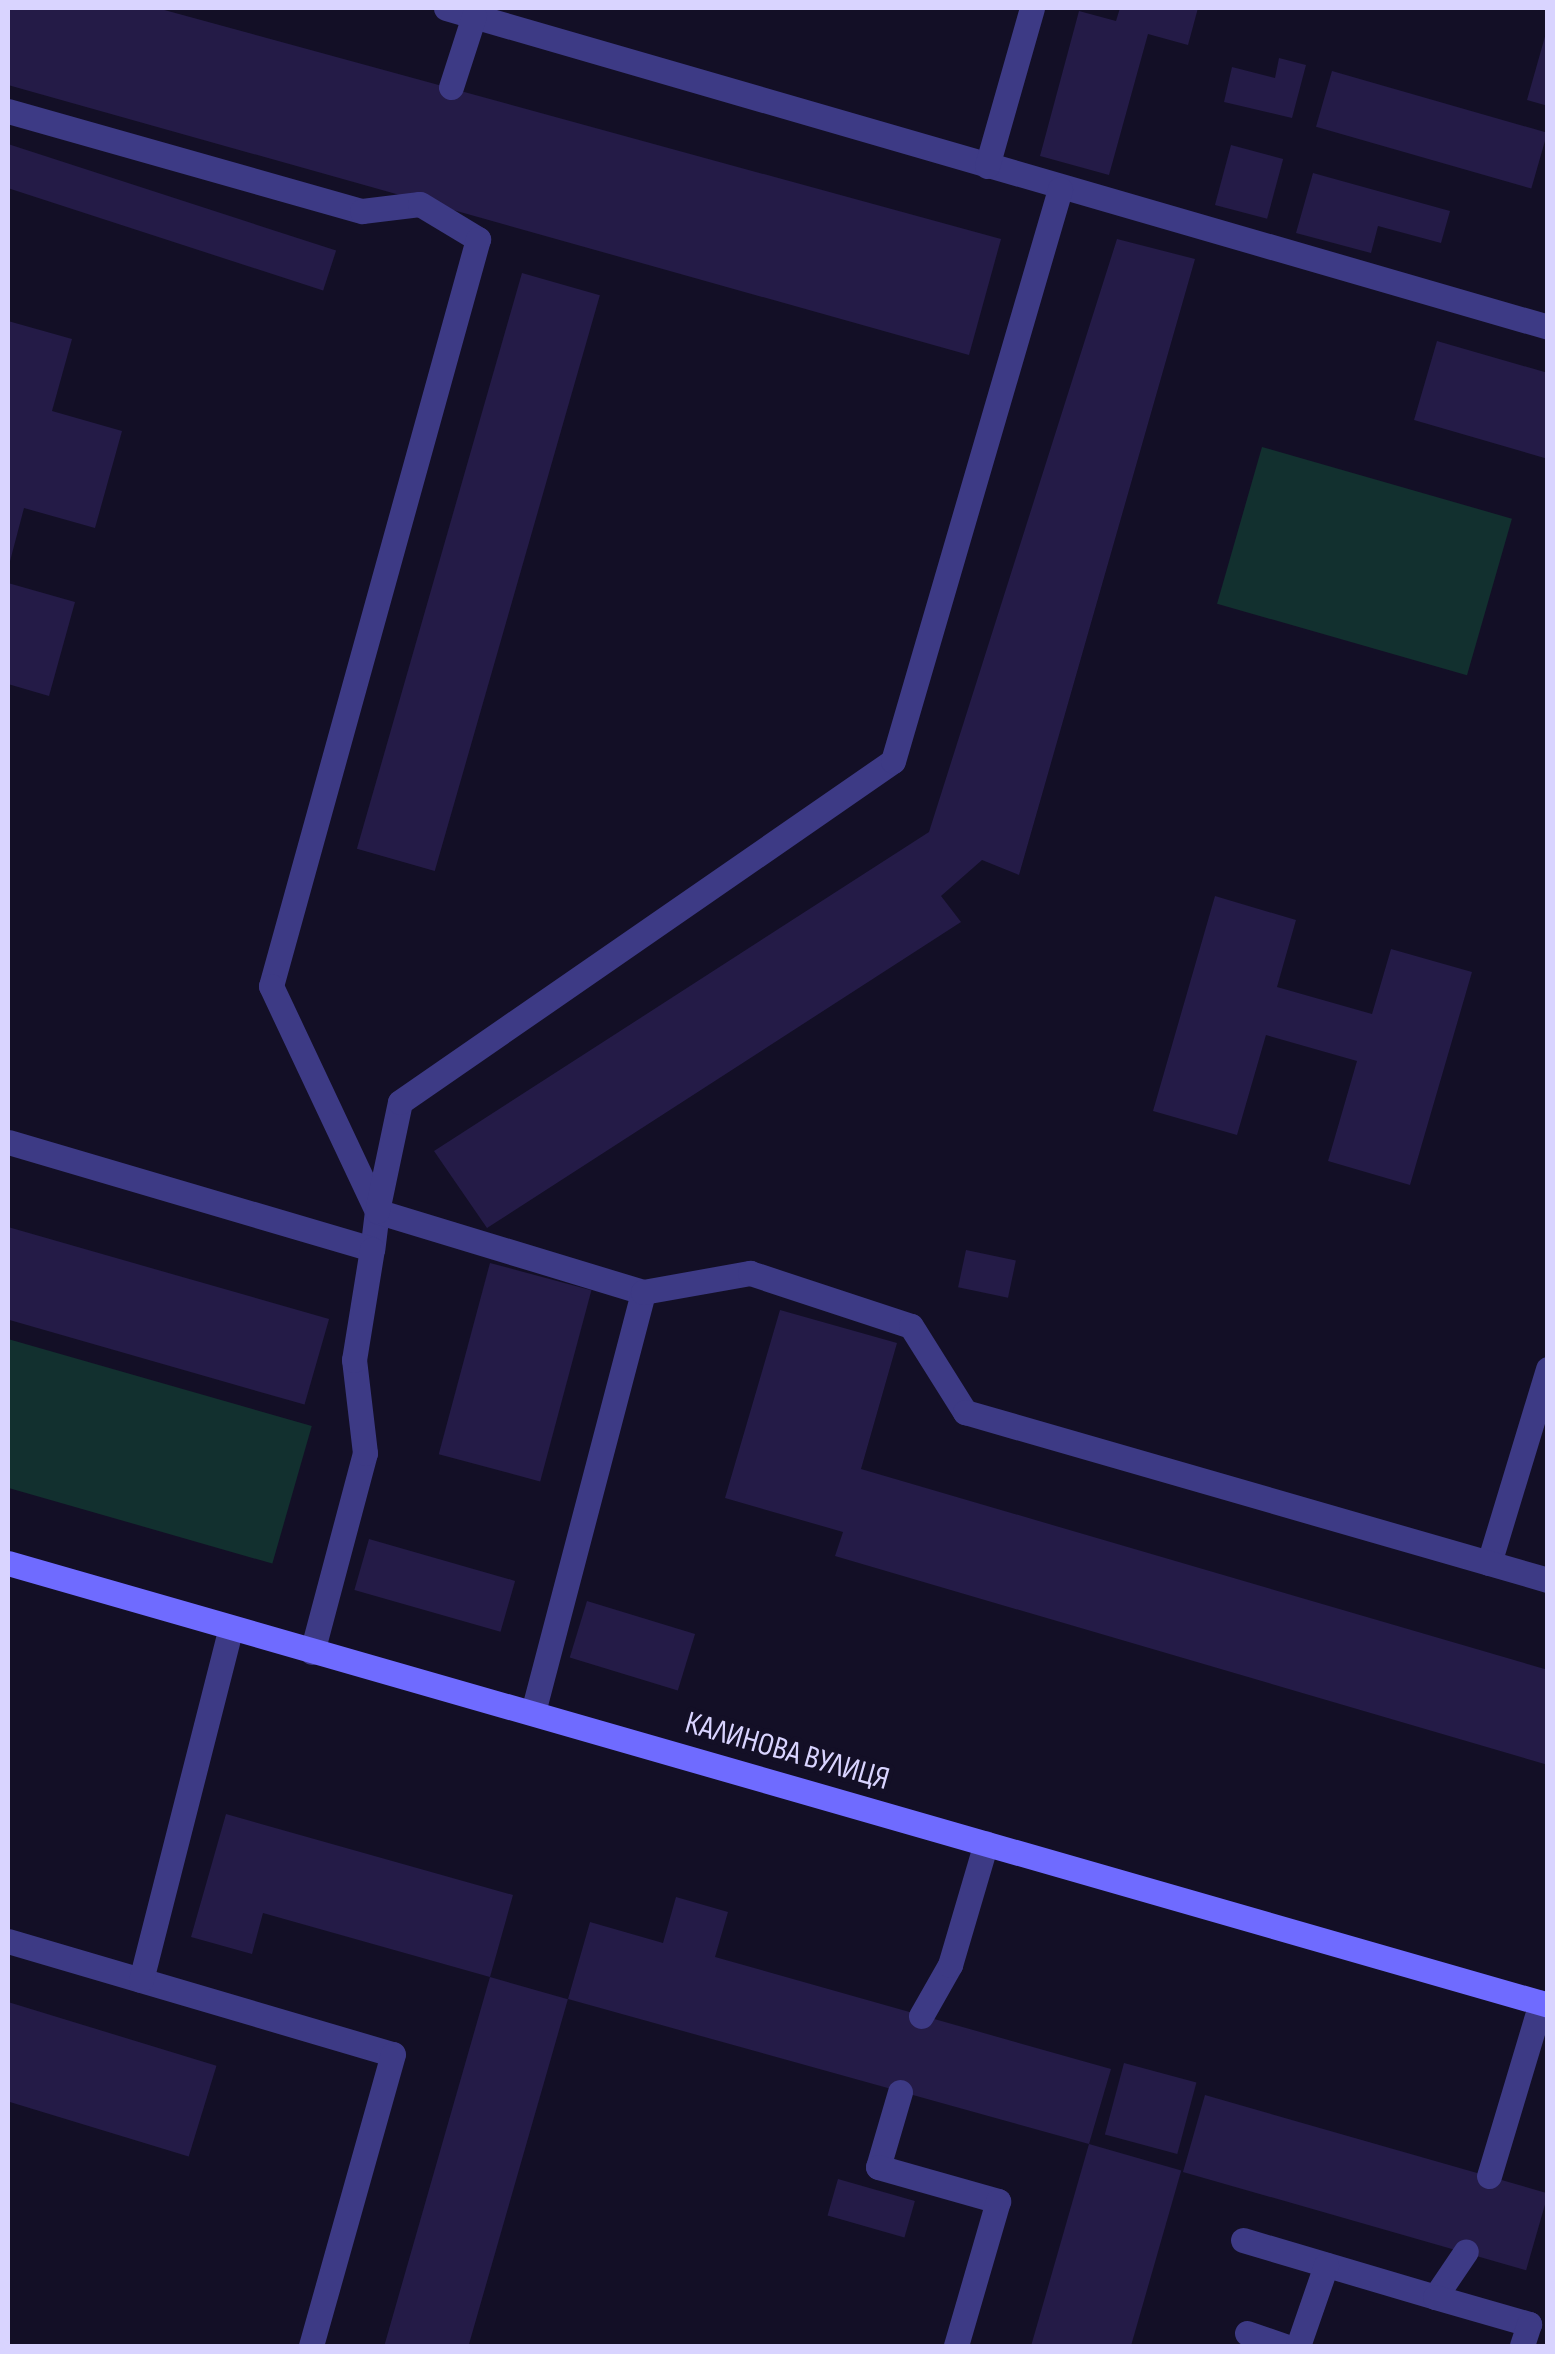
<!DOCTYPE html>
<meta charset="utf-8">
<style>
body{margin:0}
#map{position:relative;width:1555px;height:2354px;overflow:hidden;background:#130f26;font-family:"Sofia Sans Condensed",sans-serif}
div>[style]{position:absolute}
.green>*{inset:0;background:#12302f;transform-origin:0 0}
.building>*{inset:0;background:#241b47;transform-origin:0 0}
.lane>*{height:25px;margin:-12.5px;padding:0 12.5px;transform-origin:12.5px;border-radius:12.5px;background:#3d3a85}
.secondary>*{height:25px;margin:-12.5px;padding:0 12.5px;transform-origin:12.5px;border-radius:12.5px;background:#6f6bff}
span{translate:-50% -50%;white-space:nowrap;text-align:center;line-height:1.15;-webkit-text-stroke:10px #130f26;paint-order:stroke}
.street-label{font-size:32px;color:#d9d4ff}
.frame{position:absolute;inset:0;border:10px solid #d9d4ff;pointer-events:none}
</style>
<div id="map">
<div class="green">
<i style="left:1262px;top:447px;width:260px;height:163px;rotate:16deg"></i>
<i style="left:8px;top:1339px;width:316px;height:143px;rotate:16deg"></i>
</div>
<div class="building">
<i style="clip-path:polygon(8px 8px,157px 8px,1001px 239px,969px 355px,8px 85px)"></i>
<i style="clip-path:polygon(1120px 8px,1198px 8px,1188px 45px,1148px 34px,1109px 175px,1040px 156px,1079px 11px,1116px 21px)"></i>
<i style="clip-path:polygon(1546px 33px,1548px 33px,1548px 106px,1527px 100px)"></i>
<i style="clip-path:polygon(1279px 58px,1306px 65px,1292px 118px,1224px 102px,1232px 67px,1275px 78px)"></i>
<i style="left:1332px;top:71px;width:224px;height:58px;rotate:16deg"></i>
<i style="left:8px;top:144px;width:345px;height:42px;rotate:18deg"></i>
<i style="left:1231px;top:145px;width:54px;height:62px;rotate:15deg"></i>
<i style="clip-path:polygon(1313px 173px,1450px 211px,1441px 243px,1378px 226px,1371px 253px,1296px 233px)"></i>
<i style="clip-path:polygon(1117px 239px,1195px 259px,1019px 875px,982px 860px,941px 896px,961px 922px,487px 1228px,434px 1151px,929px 832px)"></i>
<i style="left:522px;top:273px;width:81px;height:599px;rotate:16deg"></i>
<i style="clip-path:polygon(8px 321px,72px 339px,52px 411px,122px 431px,95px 528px,24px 508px,9px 565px)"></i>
<i style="clip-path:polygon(1437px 341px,1548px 373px,1548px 459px,1414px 420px)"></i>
<i style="clip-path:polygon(8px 583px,75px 602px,49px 696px,8px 684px)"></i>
<i style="clip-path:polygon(1215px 896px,1296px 920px,1277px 987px,1372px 1014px,1391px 949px,1472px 972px,1410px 1185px,1328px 1161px,1357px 1061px,1266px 1035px,1237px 1135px,1153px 1111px)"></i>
<i style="left:8px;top:1227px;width:334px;height:89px;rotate:16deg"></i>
<i style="left:966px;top:1250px;width:51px;height:38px;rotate:12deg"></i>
<i style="left:490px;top:1263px;width:105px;height:198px;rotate:15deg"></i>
<i style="clip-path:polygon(780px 1310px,897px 1343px,861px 1469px,1548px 1670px,1548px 1765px,835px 1556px,843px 1532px,725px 1498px)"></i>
<i style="left:369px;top:1539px;width:152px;height:53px;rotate:16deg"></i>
<i style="left:587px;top:1601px;width:113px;height:59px;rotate:17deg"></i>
<i style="clip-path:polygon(226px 1814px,513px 1895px,490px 1977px,263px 1913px,252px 1954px,191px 1937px)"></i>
<i style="clip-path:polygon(676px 1897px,728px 1912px,715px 1957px,1111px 2069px,1089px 2144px,568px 1999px,590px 1922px,663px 1943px)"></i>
<i style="left:490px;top:1977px;width:81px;height:383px;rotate:16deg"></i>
<i style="left:8px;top:2002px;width:218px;height:95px;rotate:17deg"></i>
<i style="left:1124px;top:2063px;width:75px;height:74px;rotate:15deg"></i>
<i style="left:1205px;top:2095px;width:357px;height:80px;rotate:16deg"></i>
<i style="left:1089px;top:2144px;width:96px;height:210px;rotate:16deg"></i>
<i style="left:838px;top:2179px;width:80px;height:38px;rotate:16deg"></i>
</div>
<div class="lane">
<i style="left:446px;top:8px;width:1147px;rotate:16.14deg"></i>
<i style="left:451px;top:87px;width:75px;rotate:-72.1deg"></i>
<i style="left:8px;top:111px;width:368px;rotate:15.8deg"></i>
<i style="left:362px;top:211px;width:58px;rotate:-6.9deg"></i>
<i style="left:420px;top:204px;width:68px;rotate:31.1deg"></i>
<i style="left:478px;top:239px;width:775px;rotate:105.49deg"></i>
<i style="left:271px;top:986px;width:249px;rotate:64.8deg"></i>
<i style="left:377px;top:1211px;width:38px;rotate:97deg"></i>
<i style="left:372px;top:1249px;width:379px;rotate:-163.6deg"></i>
<i style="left:987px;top:166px;width:164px;rotate:-74.1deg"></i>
<i style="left:643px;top:1292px;width:278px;rotate:-163.1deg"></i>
<i style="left:377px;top:1211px;width:111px;rotate:-78.1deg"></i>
<i style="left:400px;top:1102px;width:599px;rotate:-34.67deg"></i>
<i style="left:893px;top:761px;width:596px;rotate:-73.72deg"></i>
<i style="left:1489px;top:1563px;width:203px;rotate:-73.1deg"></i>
<i style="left:312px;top:1652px;width:206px;rotate:-75.1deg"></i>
<i style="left:365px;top:1453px;width:94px;rotate:-96.7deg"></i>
<i style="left:354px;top:1360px;width:112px;rotate:-80.8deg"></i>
<i style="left:533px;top:1712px;width:434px;rotate:-75.3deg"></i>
<i style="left:643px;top:1292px;width:109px;rotate:-10.1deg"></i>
<i style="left:750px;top:1273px;width:169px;rotate:18.2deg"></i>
<i style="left:911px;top:1326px;width:102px;rotate:57.9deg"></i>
<i style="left:965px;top:1412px;width:607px;rotate:16.08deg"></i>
<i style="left:8px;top:1941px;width:401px;rotate:16.4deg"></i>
<i style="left:393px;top:2054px;width:303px;rotate:105.7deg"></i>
<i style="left:141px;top:1980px;width:363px;rotate:-75.7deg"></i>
<i style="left:921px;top:2016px;width:59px;rotate:-60.4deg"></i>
<i style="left:950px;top:1965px;width:127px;rotate:-73.6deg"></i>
<i style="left:900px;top:2092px;width:78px;rotate:106.3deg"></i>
<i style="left:878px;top:2167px;width:125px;rotate:15.8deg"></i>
<i style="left:998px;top:2201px;width:151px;rotate:106.2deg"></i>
<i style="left:1489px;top:2176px;width:181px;rotate:-73.3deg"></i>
<i style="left:1243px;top:2240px;width:200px;rotate:16.5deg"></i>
<i style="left:1435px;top:2297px;width:55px;rotate:-56deg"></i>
<i style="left:1435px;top:2297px;width:98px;rotate:16deg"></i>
<i style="left:1529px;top:2324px;width:23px;rotate:108deg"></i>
<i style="left:1247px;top:2333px;width:40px;rotate:18.9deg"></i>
<i style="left:1298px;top:2346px;width:86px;rotate:-70.9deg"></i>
</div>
<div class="secondary">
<i style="left:8px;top:1563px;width:1602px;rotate:16.01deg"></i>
</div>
<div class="street-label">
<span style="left:787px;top:1752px;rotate:16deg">КАЛИНОВА ВУЛИЦЯ</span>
</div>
<div class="frame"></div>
</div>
